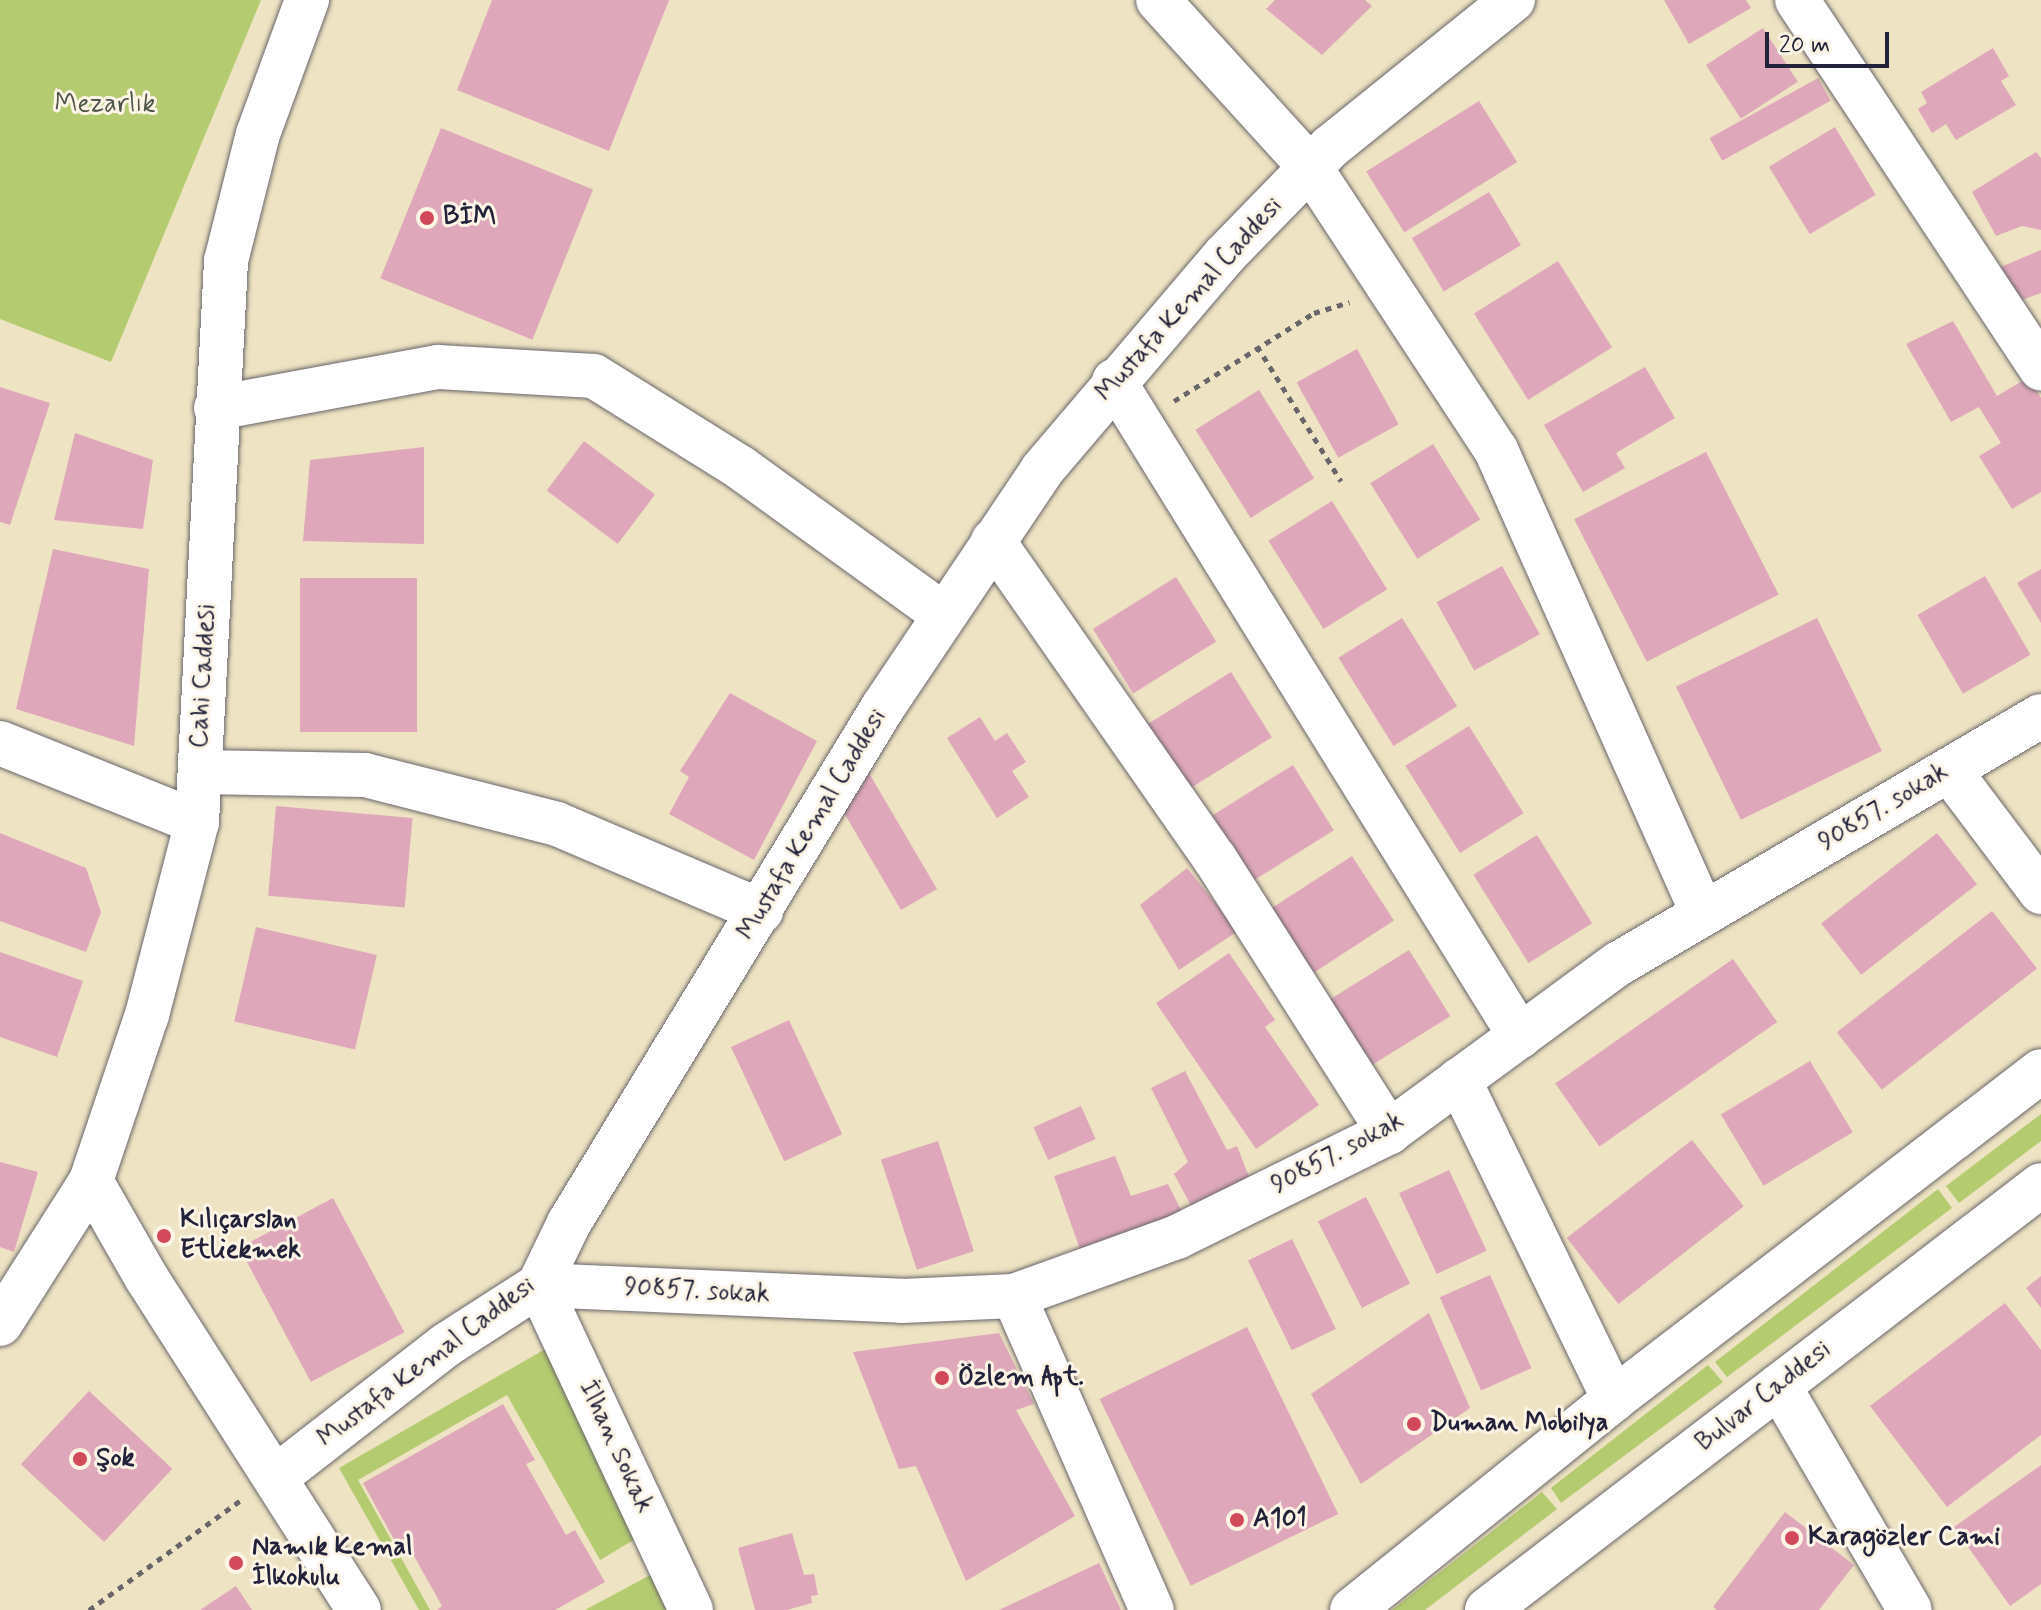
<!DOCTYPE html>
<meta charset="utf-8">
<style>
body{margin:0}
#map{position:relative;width:2041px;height:1610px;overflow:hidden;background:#eee3c2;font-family:Mynerve,sans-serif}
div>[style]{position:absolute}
.green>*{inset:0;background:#b4cb70}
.building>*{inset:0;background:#dfa8ba;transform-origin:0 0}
.path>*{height:5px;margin-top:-2.5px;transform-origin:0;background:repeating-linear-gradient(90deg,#69666a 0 6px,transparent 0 12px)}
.roads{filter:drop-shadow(0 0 2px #69666a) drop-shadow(0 0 2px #69666a)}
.street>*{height:44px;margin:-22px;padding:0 22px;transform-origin:22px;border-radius:22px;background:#fff}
.secondary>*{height:44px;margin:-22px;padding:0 22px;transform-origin:22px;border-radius:22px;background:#fff}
.dots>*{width:22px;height:22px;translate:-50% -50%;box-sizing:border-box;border:4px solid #fcf5e5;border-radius:50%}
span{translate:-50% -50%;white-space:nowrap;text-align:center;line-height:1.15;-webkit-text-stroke:6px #fcf5e5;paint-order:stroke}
.park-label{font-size:26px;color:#4e554b}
.poi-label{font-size:26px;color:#22223b;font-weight:700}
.left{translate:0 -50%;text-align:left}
.street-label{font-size:26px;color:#22223b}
.scale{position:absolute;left:1765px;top:32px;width:124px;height:36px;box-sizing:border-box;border:4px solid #22223b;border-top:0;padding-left:10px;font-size:24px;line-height:28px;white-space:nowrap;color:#22223b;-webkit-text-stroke:6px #fcf5e5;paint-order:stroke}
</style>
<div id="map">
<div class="green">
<i style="clip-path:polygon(0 0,261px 0,111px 362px,0 319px)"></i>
<i style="clip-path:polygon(2041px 1114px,2041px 1141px,1959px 1203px,1946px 1186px)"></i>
<i style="clip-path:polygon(1938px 1189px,1952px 1208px,1727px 1377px,1715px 1362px)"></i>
<i style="clip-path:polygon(547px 1348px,637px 1538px,600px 1560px,507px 1395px,358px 1480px,430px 1610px,419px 1610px,339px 1468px)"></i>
<i style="clip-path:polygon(1708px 1365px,1723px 1382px,1561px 1503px,1551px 1488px)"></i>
<i style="clip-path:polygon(1542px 1492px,1557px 1509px,1425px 1610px,1392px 1610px)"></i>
<i style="clip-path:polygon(654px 1573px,672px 1610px,585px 1610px)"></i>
</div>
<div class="building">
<i style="clip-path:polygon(492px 0,669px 0,609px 151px,457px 90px)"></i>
<i style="clip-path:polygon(1275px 0,1365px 0,1372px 6px,1322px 55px,1266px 9px)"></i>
<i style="clip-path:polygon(1664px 0,1746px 0,1751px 8px,1689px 44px)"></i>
<i style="left:1763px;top:28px;width:64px;height:68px;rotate:57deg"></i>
<i style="clip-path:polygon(1993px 48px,2009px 76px,2001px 81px,2016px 105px,1956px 140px,1946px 124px,1932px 133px,1918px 109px,1927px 103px,1921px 92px)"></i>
<i style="left:1818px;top:78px;width:26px;height:124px;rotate:61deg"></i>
<i style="left:1479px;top:101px;width:72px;height:133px;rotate:58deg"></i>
<i style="left:1835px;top:127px;width:79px;height:77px;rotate:59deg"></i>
<i style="left:441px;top:128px;width:164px;height:162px;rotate:22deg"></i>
<i style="clip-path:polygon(2036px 152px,2041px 158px,2041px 230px,2022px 226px,1996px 236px,1972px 192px)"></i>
<i style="left:1489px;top:192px;width:62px;height:90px;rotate:59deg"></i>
<i style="clip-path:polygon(2041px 250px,2041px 293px,2014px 303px,1996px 269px)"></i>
<i style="left:1558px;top:261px;width:102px;height:99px;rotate:58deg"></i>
<i style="clip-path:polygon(1953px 321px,1997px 396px,2029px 377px,2041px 398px,2041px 492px,2012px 509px,1979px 456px,2001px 443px,1979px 407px,1951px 422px,1906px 344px)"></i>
<i style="left:1357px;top:349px;width:86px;height:69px;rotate:61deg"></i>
<i style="clip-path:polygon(1645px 367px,1675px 418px,1616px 453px,1625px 468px,1583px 492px,1544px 425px)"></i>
<i style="clip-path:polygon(0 387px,50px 403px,10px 525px,0 522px)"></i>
<i style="left:1259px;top:390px;width:104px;height:75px;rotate:58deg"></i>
<i style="clip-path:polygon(75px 433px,153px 460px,143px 529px,54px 520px)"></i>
<i style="left:584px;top:441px;width:89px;height:62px;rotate:37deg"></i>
<i style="left:1433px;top:444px;width:89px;height:74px;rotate:58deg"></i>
<i style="clip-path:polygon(424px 447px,424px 544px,303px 541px,310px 460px)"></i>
<i style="left:1706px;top:452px;width:160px;height:148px;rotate:63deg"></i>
<i style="left:1332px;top:501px;width:104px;height:75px;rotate:58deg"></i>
<i style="clip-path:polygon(53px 549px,149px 569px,134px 746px,16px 709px)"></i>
<i style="left:1502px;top:566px;width:78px;height:75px;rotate:61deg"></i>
<i style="clip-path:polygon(2041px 569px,2041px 623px,2017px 583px)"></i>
<i style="left:1985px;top:576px;width:91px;height:78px;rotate:60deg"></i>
<i style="left:1176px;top:577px;width:76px;height:98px;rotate:58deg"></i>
<i style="left:300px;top:578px;width:117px;height:154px"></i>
<i style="left:1402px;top:618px;width:104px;height:75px;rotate:58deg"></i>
<i style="left:1817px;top:618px;width:148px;height:157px;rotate:64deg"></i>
<i style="left:1231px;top:672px;width:77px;height:98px;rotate:58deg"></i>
<i style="clip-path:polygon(730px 693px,817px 741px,754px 860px,669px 814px,689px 777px,680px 771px)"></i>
<i style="clip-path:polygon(980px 717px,995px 741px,1007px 733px,1026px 762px,1012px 771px,1029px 797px,997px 818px,947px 738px)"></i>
<i style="left:1469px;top:726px;width:103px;height:75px;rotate:58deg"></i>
<i style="left:1293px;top:765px;width:77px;height:98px;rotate:58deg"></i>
<i style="clip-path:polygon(866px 768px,937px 889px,901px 910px,840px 806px)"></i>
<i style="left:276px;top:806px;width:137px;height:90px;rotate:5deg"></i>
<i style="clip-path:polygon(0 833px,86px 868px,101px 912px,86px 952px,0 921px)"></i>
<i style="left:1937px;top:833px;width:65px;height:147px;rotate:52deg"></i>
<i style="left:1537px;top:835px;width:104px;height:75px;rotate:58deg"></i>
<i style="left:1352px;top:856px;width:77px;height:98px;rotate:57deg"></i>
<i style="clip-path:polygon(1187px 868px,1238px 931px,1179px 970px,1140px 905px)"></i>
<i style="left:1992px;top:911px;width:73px;height:197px;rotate:52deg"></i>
<i style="left:256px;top:927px;width:124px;height:97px;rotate:13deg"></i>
<i style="left:1409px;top:950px;width:78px;height:98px;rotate:58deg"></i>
<i style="clip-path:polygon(0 952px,83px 981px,57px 1057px,0 1037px)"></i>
<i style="clip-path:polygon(1229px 953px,1275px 1020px,1265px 1027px,1319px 1105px,1256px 1149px,1156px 1003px)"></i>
<i style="left:1733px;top:959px;width:77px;height:217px;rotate:55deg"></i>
<i style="left:789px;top:1020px;width:126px;height:64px;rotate:65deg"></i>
<i style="left:1810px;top:1061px;width:83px;height:104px;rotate:59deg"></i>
<i style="clip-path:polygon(1185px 1071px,1227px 1150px,1237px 1146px,1251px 1182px,1195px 1213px,1174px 1174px,1188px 1162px,1151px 1088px)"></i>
<i style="left:1081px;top:1106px;width:36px;height:52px;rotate:66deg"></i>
<i style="left:1692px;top:1140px;width:84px;height:159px;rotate:52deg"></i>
<i style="left:938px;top:1141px;width:116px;height:60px;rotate:72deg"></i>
<i style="clip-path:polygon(1115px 1156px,1131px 1196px,1168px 1184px,1182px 1212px,1081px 1252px,1054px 1176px)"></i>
<i style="clip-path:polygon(0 1162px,38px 1172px,14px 1252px,0 1247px)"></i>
<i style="left:1449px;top:1170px;width:89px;height:55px;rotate:65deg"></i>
<i style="left:1366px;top:1197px;width:97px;height:54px;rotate:63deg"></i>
<i style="left:333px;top:1198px;width:152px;height:106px;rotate:62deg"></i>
<i style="left:1292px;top:1239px;width:100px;height:49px;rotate:64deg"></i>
<i style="left:1490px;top:1275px;width:102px;height:55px;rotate:66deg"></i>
<i style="clip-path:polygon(2041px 1276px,2041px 1308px,2026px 1288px)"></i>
<i style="clip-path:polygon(2005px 1303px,2041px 1350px,2041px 1435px,1947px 1507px,1870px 1406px)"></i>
<i style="clip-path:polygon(1429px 1313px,1470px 1408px,1361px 1484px,1311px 1394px)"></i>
<i style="left:1247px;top:1327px;width:208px;height:164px;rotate:64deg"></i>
<i style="clip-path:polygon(999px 1333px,1034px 1404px,1016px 1410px,1075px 1516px,966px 1581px,916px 1466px,899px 1469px,853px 1352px)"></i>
<i style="left:89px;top:1391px;width:114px;height:100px;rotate:43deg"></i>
<i style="clip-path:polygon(503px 1404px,535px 1460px,526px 1464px,566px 1535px,575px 1530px,605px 1582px,555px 1610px,437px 1610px,442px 1606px,405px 1540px,397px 1545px,363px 1483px)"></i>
<i style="clip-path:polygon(2041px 1465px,2041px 1584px,2010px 1606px,1954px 1527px)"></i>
<i style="clip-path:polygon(1785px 1512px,1854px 1565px,1819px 1610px,1717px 1610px,1713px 1607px)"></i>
<i style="clip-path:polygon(792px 1533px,804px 1575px,814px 1574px,818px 1595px,811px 1596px,812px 1603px,787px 1610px,755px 1610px,738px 1548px)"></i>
<i style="clip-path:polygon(1099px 1563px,1121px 1610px,999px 1610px)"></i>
<i style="clip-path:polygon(236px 1586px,252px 1610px,200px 1610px)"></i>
</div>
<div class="path">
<i style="left:1257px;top:346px;width:159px;rotate:58.1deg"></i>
<i style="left:1174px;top:401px;width:165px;rotate:-32.2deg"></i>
<i style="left:1314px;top:313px;width:37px;rotate:-17deg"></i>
<i style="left:89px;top:1610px;width:188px;rotate:-35.9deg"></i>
</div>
<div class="roads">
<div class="street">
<i style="left:1158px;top:0;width:226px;rotate:47.7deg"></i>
<i style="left:1310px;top:167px;width:339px;rotate:56.7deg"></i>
<i style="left:1496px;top:450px;width:508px;rotate:65.96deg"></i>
<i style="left:1797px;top:0;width:442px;rotate:56.5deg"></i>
<i style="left:1114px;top:381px;width:771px;rotate:58.21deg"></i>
<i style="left:216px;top:408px;width:226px;rotate:-10.5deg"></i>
<i style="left:438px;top:367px;width:156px;rotate:3.3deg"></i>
<i style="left:594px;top:376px;width:173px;rotate:32deg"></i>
<i style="left:741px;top:468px;width:249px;rotate:35.9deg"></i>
<i style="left:993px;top:541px;width:388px;rotate:55.1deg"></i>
<i style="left:1215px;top:859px;width:324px;rotate:57.5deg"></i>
<i style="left:1949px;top:770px;width:153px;rotate:53deg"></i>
<i style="left:200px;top:772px;width:165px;rotate:1deg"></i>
<i style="left:365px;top:775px;width:198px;rotate:14.3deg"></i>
<i style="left:557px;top:824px;width:222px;rotate:23.1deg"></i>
<i style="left:1459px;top:1080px;width:355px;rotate:64.1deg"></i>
<i style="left:91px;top:1181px;width:111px;rotate:60.2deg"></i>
<i style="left:146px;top:1277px;width:395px;rotate:57.4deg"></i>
<i style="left:1014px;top:1296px;width:343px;rotate:66.3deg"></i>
<i style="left:1779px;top:1386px;width:259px;rotate:59.7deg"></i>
<i style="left:691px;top:1610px;width:359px;rotate:-115.1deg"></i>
<i style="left:539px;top:1285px;width:363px;rotate:2.5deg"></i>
<i style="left:902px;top:1301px;width:112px;rotate:-2.6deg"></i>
<i style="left:1014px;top:1296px;width:173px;rotate:-19.9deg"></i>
<i style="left:1177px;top:1237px;width:237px;rotate:-26.3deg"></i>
<i style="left:1389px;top:1132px;width:284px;rotate:-36.3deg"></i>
<i style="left:1618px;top:964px;width:490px;rotate:-30.4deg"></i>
</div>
<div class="secondary">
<i style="left:0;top:743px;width:212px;rotate:21.9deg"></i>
<i style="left:0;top:1324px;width:169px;rotate:-57.5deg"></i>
<i style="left:91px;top:1181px;width:175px;rotate:-71.4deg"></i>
<i style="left:147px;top:1015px;width:199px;rotate:-75.5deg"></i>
<i style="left:197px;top:822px;width:562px;rotate:-87.04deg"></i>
<i style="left:226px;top:261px;width:131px;rotate:-75.9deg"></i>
<i style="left:258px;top:134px;width:143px;rotate:-69.9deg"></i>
<i style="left:276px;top:1477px;width:215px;rotate:-37.8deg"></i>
<i style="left:446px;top:1345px;width:111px;rotate:-32.8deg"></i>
<i style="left:539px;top:1285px;width:69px;rotate:-64.2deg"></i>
<i style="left:569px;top:1223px;width:604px;rotate:-58.68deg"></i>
<i style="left:883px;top:707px;width:285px;rotate:-56.1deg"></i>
<i style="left:1042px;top:470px;width:282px;rotate:-49.6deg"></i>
<i style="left:1225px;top:255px;width:151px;rotate:-45.8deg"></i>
<i style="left:1330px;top:147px;width:235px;rotate:-38.8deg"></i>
<i style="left:1352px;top:1610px;width:336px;rotate:-38.8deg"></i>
<i style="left:1614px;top:1399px;width:538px;rotate:-37.53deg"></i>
<i style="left:1487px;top:1610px;width:698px;rotate:-37.49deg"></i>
</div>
</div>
<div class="dots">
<i style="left:427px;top:218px;background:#d1495b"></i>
<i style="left:164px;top:1236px;background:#d1495b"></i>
<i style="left:942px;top:1378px;background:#d1495b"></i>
<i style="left:1414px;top:1424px;background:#d1495b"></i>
<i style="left:80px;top:1459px;background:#d1495b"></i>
<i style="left:1237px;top:1520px;background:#d1495b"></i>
<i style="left:1792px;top:1538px;background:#d1495b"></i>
<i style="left:236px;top:1563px;background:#d1495b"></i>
</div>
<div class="park-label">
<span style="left:105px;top:105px">Mezarlık</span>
</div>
<div class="poi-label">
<span class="left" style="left:443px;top:218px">BİM</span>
<span class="left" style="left:180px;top:1236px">Kılıçarslan<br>Etliekmek</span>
<span class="left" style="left:958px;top:1378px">Özlem Apt.</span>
<span class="left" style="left:1430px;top:1424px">Duman Mobilya</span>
<span class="left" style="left:96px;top:1459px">Şok</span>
<span class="left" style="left:1253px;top:1520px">A101</span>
<span class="left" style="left:1808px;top:1538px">Karagözler Cami</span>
<span class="left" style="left:252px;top:1563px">Namık Kemal<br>İlkokulu</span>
</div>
<div class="street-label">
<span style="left:1190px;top:300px;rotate:-48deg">Mustafa Kemal Caddesi</span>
<span style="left:204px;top:676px;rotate:-87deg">Cahi Caddesi</span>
<span style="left:1884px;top:808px;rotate:-31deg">90857. sokak</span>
<span style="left:813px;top:825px;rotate:-59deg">Mustafa Kemal Caddesi</span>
<span style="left:1338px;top:1154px;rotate:-28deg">90857. sokak</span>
<span style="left:697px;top:1292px;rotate:3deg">90857. sokak</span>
<span style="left:427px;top:1363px;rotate:-37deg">Mustafa Kemal Caddesi</span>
<span style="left:1764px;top:1397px;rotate:-38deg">Bulvar Caddesi</span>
<span style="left:615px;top:1447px;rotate:65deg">İlhan Sokak</span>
</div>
<div class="scale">20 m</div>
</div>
